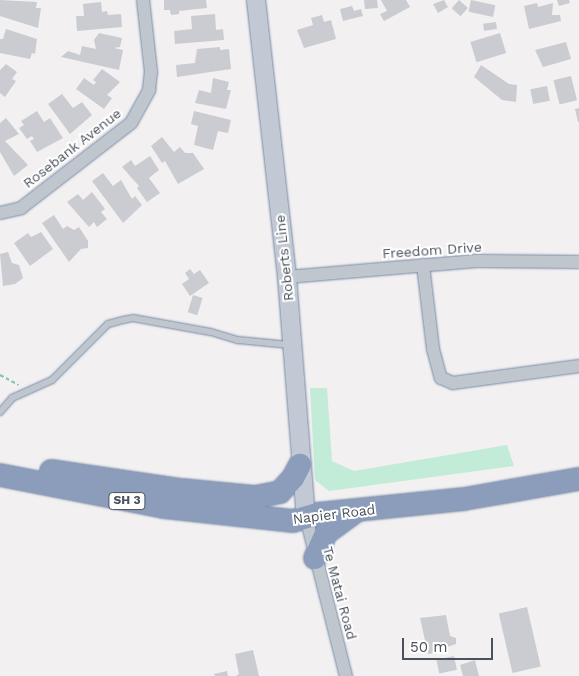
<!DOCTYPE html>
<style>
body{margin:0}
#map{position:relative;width:579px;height:676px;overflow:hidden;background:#f2f0f0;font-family:"Work Sans",sans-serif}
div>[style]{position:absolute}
.green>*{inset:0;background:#c2ecd7}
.building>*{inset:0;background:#caccd2;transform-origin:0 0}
.path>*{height:2px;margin-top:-1px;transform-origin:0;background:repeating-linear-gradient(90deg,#7cc8ab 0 4px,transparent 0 6.5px)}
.roads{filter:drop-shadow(0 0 1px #7788a7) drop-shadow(0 0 1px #7788a7)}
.lane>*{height:6px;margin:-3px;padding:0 3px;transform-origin:3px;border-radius:3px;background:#bfc6ce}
.street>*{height:12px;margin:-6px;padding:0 6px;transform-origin:6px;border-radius:6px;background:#bfc6ce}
.secondary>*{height:18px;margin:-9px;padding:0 9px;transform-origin:9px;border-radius:9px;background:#c2c9d5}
.highway>*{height:22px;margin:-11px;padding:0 11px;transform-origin:11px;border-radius:11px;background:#8b9dbb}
span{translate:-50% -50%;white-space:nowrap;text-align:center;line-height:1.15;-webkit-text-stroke:4px #fff;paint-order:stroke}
.shield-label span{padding:1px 4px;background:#fff;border:1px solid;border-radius:4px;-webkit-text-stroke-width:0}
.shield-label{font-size:12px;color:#49515c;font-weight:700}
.street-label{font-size:14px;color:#49515c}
.scale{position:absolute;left:402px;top:638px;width:91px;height:22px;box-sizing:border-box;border:2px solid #49515c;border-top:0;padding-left:6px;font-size:15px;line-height:18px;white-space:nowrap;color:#49515c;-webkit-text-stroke:4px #fff;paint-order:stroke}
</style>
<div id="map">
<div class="green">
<i style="clip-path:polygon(310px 388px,327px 388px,332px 461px,354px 471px,507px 445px,514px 466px,329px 491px,315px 480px)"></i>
</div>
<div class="building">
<i style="clip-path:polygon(0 0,37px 2px,36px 8px,41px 8px,38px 28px,0 16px)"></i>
<i style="clip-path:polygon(164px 0,206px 0,207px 8px,179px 11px,179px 14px,171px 15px,170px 10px,164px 10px)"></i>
<i style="clip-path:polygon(364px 0,377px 0,378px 8px,365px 9px)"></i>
<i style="clip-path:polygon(381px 0,406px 0,410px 7px,384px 21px,380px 14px,387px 11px)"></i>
<i style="clip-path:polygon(444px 0,448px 7px,438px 13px,433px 4px)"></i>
<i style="left:459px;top:0;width:12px;height:11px;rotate:42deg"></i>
<i style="left:471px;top:0;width:25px;height:12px;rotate:12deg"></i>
<i style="clip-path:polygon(557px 0,569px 0,570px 3px,559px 6px)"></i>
<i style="clip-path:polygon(101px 2px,102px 12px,107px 11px,108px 15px,121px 14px,122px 27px,77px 31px,76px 16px,84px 16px,83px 4px)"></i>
<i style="clip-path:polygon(537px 3px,538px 7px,553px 3px,552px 15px,560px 15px,561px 21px,529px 29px,524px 6px)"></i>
<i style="clip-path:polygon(352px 6px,354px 11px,361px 9px,363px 16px,343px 21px,340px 9px)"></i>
<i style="clip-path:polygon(215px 14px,216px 30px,223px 29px,224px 40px,175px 44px,174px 31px,192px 29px,191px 16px)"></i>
<i style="clip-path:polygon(322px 15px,324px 22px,331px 20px,336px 39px,304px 48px,297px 30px,313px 25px,311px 18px)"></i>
<i style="left:496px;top:22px;width:7px;height:13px;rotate:82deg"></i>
<i style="clip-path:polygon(6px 29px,37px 39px,35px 54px,32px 53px,30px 59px,0 53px,0 39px,3px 39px)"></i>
<i style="clip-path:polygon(99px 33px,122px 38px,120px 47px,114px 48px,123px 50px,119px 70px,61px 57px,68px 51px,80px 55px,82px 46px,96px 49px,94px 40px)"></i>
<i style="left:500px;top:33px;width:21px;height:31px;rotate:73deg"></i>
<i style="clip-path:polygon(566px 42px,571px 59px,543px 67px,535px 50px)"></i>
<i style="clip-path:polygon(220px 47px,220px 50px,229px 49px,231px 69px,177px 77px,176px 65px,195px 63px,197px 49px)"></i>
<i style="clip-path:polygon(6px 64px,17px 72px,12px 79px,16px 81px,5px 97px,0 93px,0 70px)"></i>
<i style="clip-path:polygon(481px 65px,509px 84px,517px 85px,516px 102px,502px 100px,474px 77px)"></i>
<i style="clip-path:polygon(102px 69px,120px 82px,107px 95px,112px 98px,104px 109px,76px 89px,84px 78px,94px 85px,96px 82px,93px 80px)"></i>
<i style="left:571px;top:76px;width:25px;height:18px;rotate:76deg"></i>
<i style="clip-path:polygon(213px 78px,229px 82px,227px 90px,231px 90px,226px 109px,195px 103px,199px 90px,211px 93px)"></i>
<i style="left:547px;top:86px;width:15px;height:17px;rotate:79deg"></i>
<i style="clip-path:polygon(62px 94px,73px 108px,82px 102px,92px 115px,70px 134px,48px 104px)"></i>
<i style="clip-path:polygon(579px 108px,579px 122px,578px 122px,575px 109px)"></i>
<i style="clip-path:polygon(37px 111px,44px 122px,50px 118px,63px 138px,37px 152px,30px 141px,34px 139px,32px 136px,27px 139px,19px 128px,24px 125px,21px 121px)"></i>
<i style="clip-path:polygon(194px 111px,231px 120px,228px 133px,218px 131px,213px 150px,194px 145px,198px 126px,191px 124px)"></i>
<i style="clip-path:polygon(6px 118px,19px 134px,5px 141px,28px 165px,14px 176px,0 152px,0 123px)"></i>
<i style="clip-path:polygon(162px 137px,174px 152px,180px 147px,185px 153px,193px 153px,204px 169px,178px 184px,165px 161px,162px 163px,151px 146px)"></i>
<i style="clip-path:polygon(150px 156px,159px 170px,149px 178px,160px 193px,147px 202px,137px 188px,139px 186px,122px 167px,131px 160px,135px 166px)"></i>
<i style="clip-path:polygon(103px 173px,113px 186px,121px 180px,132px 199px,135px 196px,142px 205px,123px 223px,92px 181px)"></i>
<i style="clip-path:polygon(92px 192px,105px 209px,101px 212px,107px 219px,97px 227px,94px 222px,89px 227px,67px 202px,78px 194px,83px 200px)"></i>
<i style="clip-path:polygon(54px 215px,63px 229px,67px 226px,74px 230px,79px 227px,88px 241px,88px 248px,81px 249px,69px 262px,42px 223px)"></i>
<i style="clip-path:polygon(41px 232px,53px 249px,30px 266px,14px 243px,28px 233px,31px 237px)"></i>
<i style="clip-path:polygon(8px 252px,12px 263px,19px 265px,23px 278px,15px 284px,3px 286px,0 254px)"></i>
<i style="clip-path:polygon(190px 269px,194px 274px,200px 270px,209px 283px,190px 296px,182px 284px,189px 279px,185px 273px)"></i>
<i style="left:193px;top:295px;width:10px;height:18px;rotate:17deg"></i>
<i style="left:527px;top:607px;width:61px;height:29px;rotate:77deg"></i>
<i style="clip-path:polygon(446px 615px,450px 636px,456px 638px,456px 644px,447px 647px,448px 651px,428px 654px,420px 618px)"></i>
<i style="clip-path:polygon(253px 650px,259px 676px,236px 676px,239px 674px,235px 654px)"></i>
<i style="left:454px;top:656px;width:14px;height:18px;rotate:78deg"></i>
<i style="clip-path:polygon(475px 660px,479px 676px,463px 676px,460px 665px)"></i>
<i style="clip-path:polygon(227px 671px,228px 676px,215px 676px,214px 674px)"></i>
</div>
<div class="path">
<i style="left:0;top:375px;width:21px;rotate:28deg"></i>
</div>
<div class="roads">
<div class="lane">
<i style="left:0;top:412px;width:18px;rotate:-49deg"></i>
<i style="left:12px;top:398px;width:44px;rotate:-24.2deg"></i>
<i style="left:52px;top:380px;width:79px;rotate:-45deg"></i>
<i style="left:108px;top:324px;width:16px;rotate:-15deg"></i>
<i style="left:123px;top:320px;width:10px;rotate:-11deg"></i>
<i style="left:133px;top:318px;width:79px;rotate:10.2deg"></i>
<i style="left:211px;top:332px;width:28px;rotate:17deg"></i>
<i style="left:238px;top:340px;width:52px;rotate:5.5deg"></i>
</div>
<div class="street">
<i style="left:0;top:213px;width:22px;rotate:-13deg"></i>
<i style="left:21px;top:208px;width:139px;rotate:-37.7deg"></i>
<i style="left:131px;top:123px;width:38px;rotate:-61deg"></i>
<i style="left:149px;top:90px;width:18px;rotate:-84deg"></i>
<i style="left:151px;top:72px;width:72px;rotate:-96.3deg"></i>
<i style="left:423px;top:265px;width:85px;rotate:83.2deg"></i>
<i style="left:433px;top:349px;width:30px;rotate:75deg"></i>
<i style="left:441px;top:378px;width:13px;rotate:23deg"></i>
<i style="left:453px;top:383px;width:127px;rotate:-7.7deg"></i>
<i style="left:287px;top:277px;width:193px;rotate:-4.8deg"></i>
<i style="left:479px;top:261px;width:100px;rotate:0.6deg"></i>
<i style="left:306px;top:517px;width:164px;rotate:75.9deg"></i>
</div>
<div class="secondary">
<i style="left:256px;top:0;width:279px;rotate:83.6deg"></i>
<i style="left:287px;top:277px;width:241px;rotate:85.5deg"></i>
</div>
<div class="highway">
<i style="left:51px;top:471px;width:132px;rotate:8.3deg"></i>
<i style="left:182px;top:490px;width:73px;rotate:5.5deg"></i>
<i style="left:255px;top:497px;width:25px;rotate:-11deg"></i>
<i style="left:280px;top:492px;width:19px;rotate:-47deg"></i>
<i style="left:293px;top:478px;width:15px;rotate:-62deg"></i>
<i style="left:0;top:475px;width:167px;rotate:11deg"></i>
<i style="left:164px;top:507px;width:130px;rotate:6.2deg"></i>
<i style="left:293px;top:521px;width:25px;rotate:-16deg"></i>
<i style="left:317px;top:514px;width:148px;rotate:-5.8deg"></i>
<i style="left:464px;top:499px;width:117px;rotate:-9.9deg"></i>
<i style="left:315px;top:558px;width:27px;rotate:-66deg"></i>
<i style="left:326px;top:533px;width:36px;rotate:-36deg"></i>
</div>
</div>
<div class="shield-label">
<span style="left:127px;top:501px">SH 3</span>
</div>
<div class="street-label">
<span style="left:72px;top:148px;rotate:-38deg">Rosebank Avenue</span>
<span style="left:432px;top:250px;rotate:-4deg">Freedom Drive</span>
<span style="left:284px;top:258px;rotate:-96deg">Roberts Line</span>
<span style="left:334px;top:514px;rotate:-7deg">Napier Road</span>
<span style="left:340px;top:593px;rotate:75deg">Te Matai Road</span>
</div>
<div class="scale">50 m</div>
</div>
